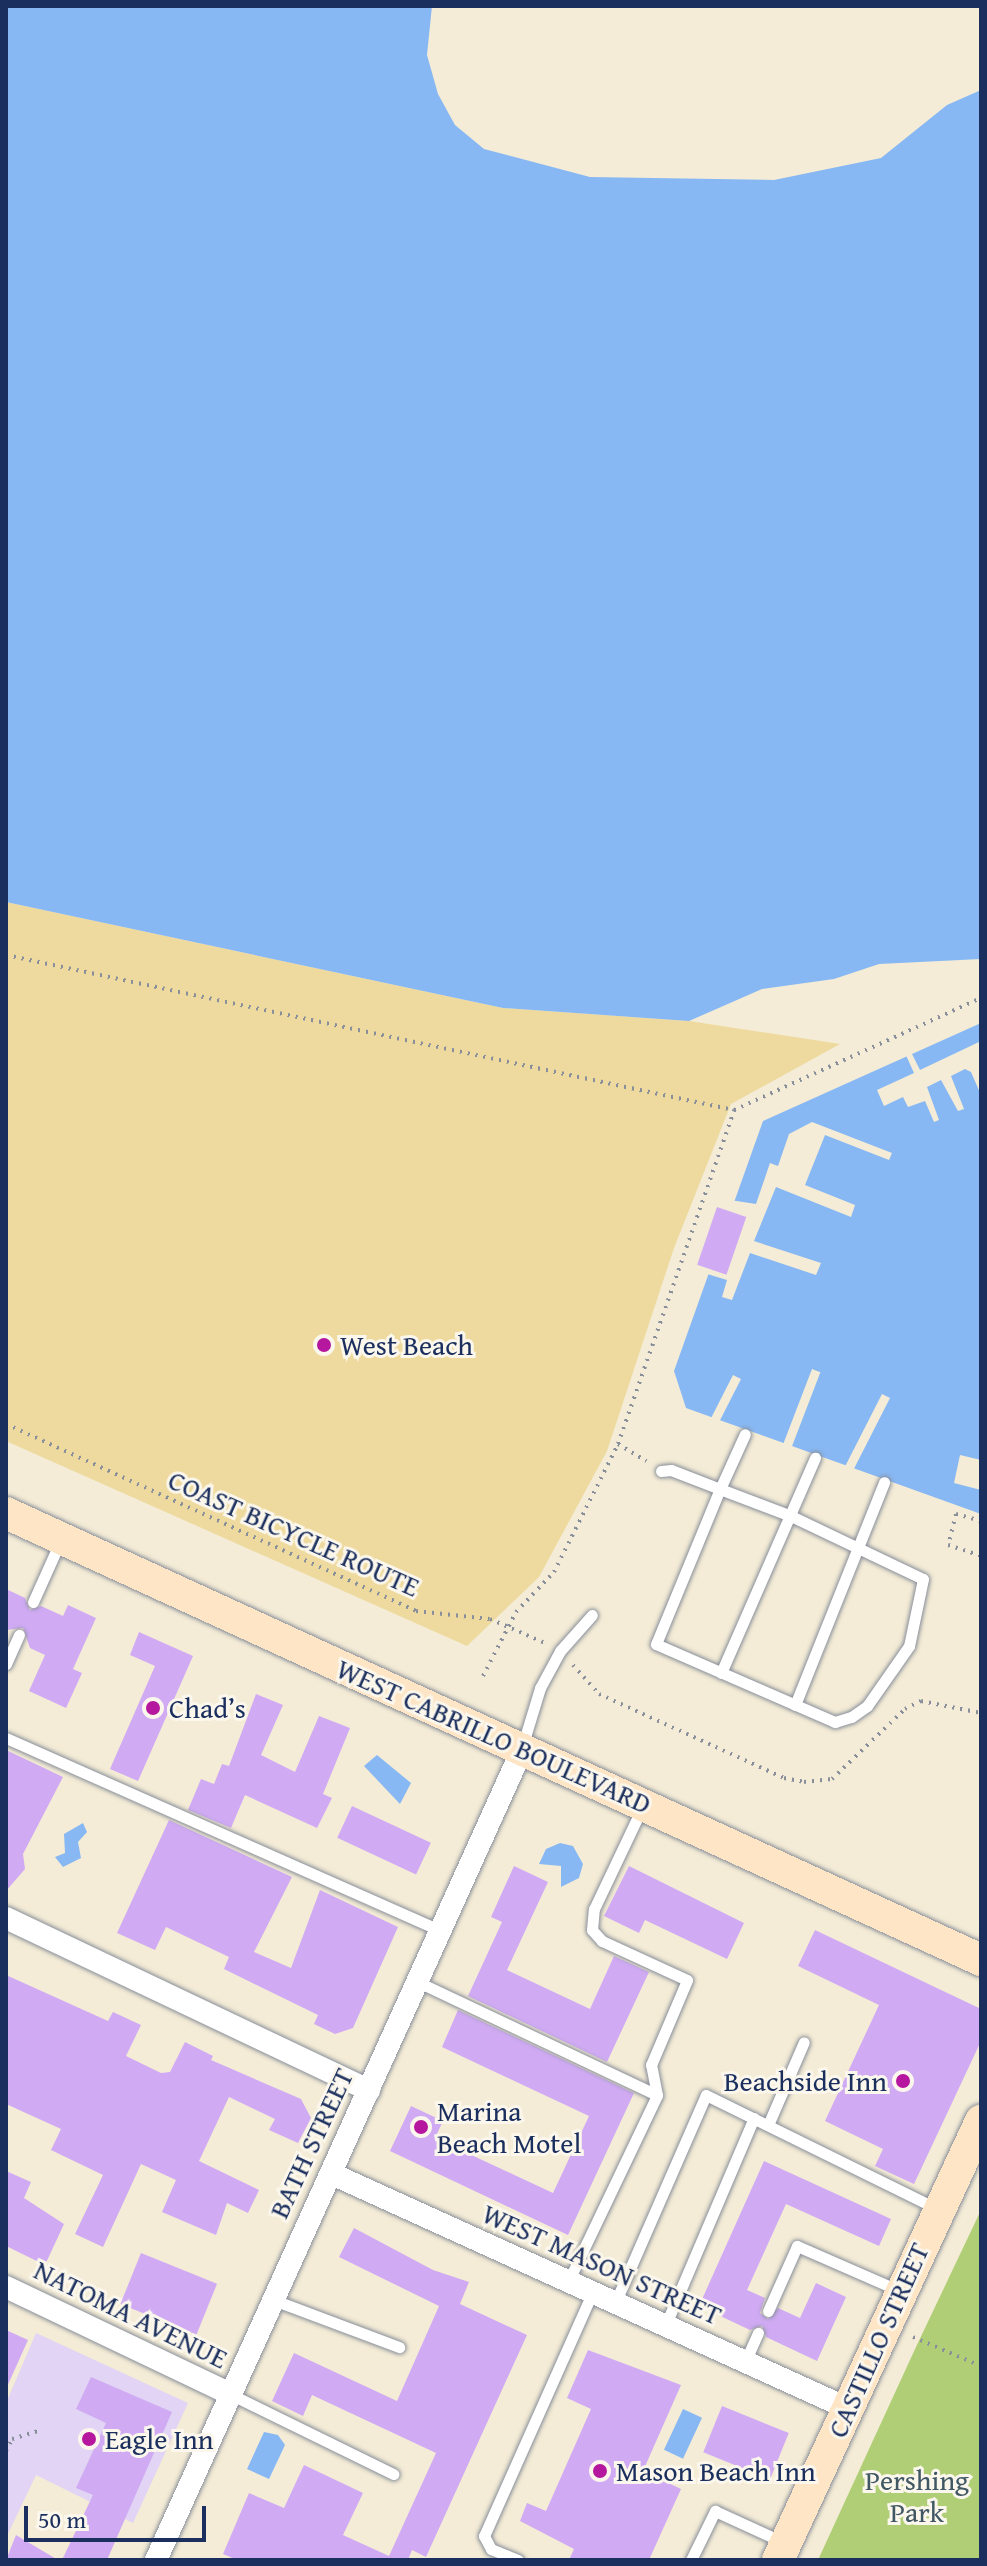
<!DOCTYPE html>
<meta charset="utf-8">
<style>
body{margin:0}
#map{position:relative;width:987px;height:2566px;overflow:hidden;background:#f4ecd6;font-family:"Gentium Book Plus",serif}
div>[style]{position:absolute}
.built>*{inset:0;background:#e1d4f4}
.green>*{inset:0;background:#afce75}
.sand>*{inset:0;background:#eeda9e}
.water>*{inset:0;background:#88b8f4;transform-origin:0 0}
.pier>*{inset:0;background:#f4ecd6;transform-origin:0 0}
.building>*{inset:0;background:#d0abf4;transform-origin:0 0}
.path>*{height:4px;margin-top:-2px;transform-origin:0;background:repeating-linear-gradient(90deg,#888e9a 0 2px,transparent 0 8px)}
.roads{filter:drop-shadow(0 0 2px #888e9a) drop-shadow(0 0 2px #888e9a)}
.service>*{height:11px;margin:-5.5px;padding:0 5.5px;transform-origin:5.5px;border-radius:5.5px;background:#fff}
.minor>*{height:22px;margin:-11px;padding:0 11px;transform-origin:11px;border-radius:11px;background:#fff}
.secondary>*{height:32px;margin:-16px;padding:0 16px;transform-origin:16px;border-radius:16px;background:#fde5c5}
.dots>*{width:22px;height:22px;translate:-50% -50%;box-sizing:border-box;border:4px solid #fbf7ec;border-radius:50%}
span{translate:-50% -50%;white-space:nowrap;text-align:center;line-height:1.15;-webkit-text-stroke:6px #fbf7ec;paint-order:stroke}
.poi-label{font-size:28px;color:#1b2f5e}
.left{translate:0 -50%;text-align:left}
.right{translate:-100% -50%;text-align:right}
.street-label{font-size:28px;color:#1b2f5e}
.park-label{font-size:28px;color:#405764}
.frame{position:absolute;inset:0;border:8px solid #1b2f5e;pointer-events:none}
.scale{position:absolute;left:24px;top:2506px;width:182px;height:36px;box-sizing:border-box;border:4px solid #1b2f5e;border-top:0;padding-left:10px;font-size:24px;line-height:28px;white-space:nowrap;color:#1b2f5e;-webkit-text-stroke:6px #fbf7ec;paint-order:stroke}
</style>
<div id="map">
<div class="built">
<i style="clip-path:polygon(36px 2333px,188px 2403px,133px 2523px,36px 2475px,6px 2538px,6px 2403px)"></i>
</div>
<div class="green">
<i style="clip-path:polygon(981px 2210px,981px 2560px,818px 2560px,916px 2347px)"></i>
</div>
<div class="sand">
<i style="clip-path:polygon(6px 902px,503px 1008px,689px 1021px,840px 1044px,731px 1104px,674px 1248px,607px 1451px,539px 1577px,467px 1646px,6px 1441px)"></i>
</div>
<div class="water">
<i style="clip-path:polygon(6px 6px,432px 6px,427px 55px,438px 94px,455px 125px,484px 149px,590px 177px,774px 180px,847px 165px,881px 158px,947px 105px,981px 90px,981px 959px,879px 964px,834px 979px,762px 989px,689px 1021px,503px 1008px,6px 902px)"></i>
<i style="clip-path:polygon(981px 1023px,981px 1514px,686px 1408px,674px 1371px,763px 1121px)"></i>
<i style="clip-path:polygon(377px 1755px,411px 1783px,400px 1804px,364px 1766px)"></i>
<i style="clip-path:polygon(83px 1823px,87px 1832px,78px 1842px,81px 1858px,63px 1867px,55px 1857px,65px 1853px,64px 1834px)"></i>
<i style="clip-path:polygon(560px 1843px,573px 1846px,583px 1864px,579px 1878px,561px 1887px,561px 1866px,539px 1864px,546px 1849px)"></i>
<i style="left:683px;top:2409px;width:21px;height:45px;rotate:25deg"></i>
<i style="clip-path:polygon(264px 2432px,278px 2435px,285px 2445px,269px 2479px,247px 2469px)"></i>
</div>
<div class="pier">
<i style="clip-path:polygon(979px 1042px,981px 1095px,971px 1072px,965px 1069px,951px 1076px,964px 1109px,958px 1111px,941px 1080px,927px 1087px,939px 1120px,934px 1122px,925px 1101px,908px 1107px,903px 1097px,884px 1106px,877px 1090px,914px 1073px,905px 1053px,910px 1050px,920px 1070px)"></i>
<i style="clip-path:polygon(812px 1122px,892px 1153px,889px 1160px,825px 1135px,805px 1185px,855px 1205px,851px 1217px,776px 1187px,754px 1241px,821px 1263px,816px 1275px,750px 1253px,732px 1300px,722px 1297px,727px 1280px,704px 1273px,730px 1200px,756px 1204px,770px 1163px,778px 1166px,789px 1134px)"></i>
<i style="left:812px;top:1369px;width:9px;height:87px;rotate:21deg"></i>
<i style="left:733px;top:1375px;width:9px;height:53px;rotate:27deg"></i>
<i style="left:882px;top:1394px;width:9px;height:87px;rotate:27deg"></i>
<i style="clip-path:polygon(960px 1455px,981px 1460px,981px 1490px,954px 1483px)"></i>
</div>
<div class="building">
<i style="left:717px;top:1207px;width:31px;height:61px;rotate:19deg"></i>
<i style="clip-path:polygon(6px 1589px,25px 1598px,30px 1610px,41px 1606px,63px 1616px,68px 1605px,96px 1618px,73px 1669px,82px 1673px,66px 1708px,29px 1691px,45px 1655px,30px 1648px,23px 1628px,6px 1630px)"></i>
<i style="clip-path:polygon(139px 1632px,193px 1656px,138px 1781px,110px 1769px,155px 1666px,130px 1655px)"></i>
<i style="clip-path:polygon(256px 1694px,283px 1705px,261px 1755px,295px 1772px,319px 1716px,350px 1728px,323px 1794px,332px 1798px,317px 1828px,245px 1795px,231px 1828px,188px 1810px,201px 1779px,214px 1784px,222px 1764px,229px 1766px)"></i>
<i style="clip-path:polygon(6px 1750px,63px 1777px,23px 1854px,25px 1869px,6px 1891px)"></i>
<i style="left:352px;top:1806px;width:87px;height:35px;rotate:25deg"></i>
<i style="clip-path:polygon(169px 1820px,292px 1877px,254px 1952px,291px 1968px,320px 1890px,398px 1927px,353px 2028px,335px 2034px,314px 2024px,318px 2015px,224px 1969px,229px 1957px,166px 1927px,155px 1950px,117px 1933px)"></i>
<i style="clip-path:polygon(514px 1866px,548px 1882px,507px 1970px,590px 2009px,614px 1956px,649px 1972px,607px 2062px,468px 1996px,502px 1922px,491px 1917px)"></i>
<i style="clip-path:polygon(629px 1866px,744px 1923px,727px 1959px,645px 1920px,639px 1933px,604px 1916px)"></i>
<i style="clip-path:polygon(815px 1930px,981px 2009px,981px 2041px,914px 2184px,875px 2166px,883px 2149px,825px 2121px,879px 2005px,798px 1966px)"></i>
<i style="clip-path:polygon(6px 1975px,108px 2021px,113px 2012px,141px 2025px,126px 2056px,161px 2073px,170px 2072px,185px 2042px,213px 2056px,211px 2060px,301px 2099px,311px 2118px,298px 2143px,269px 2130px,275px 2119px,229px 2097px,199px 2161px,259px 2190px,248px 2213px,227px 2203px,216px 2235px,162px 2212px,176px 2180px,141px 2164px,103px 2247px,75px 2234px,103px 2175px,51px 2150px,61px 2129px,6px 2104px)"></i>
<i style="clip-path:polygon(458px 2010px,634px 2093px,568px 2235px,390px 2151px,411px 2106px,443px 2121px,435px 2138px,553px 2193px,589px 2116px,442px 2047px)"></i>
<i style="clip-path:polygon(764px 2161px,891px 2219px,879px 2246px,786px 2204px,747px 2290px,765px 2298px,760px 2313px,768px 2319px,778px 2308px,800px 2318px,816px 2283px,846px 2297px,817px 2361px,766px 2337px,762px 2326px,750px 2330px,699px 2306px)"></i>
<i style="clip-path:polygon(6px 2171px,31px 2182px,24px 2198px,64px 2224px,45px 2265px,6px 2246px)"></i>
<i style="clip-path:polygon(354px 2228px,433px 2270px,469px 2282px,460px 2304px,527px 2335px,426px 2557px,412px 2550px,408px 2560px,237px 2560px,223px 2554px,249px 2493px,284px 2508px,304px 2465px,363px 2493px,343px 2535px,389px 2556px,436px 2453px,312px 2395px,303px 2416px,272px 2401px,294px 2353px,397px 2401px,439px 2306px,339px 2257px)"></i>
<i style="left:141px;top:2253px;width:82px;height:55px;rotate:22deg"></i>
<i style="clip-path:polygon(6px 2330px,28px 2340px,6px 2389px)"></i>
<i style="clip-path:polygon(588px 2350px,681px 2385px,643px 2471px,681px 2489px,649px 2560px,569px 2560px,574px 2549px,520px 2521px,527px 2503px,546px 2511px,591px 2409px,567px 2398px)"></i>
<i style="clip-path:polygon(91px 2377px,172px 2412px,107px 2560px,62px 2560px,93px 2495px,76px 2488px,106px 2423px,76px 2409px)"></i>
<i style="left:722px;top:2406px;width:72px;height:50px;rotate:22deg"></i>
<i style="clip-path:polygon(16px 2535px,58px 2560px,6px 2560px)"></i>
</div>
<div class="path">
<i style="left:6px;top:955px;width:744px;rotate:12.02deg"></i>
<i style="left:6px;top:1424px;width:451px;rotate:24.5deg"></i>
<i style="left:416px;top:1611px;width:74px;rotate:6.2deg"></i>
<i style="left:490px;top:1619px;width:60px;rotate:23.6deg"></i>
<i style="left:618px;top:1444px;width:33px;rotate:31deg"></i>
<i style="left:981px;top:1521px;width:26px;rotate:-164deg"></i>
<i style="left:956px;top:1514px;width:32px;rotate:104deg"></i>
<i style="left:948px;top:1545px;width:35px;rotate:18deg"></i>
<i style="left:573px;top:1665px;width:39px;rotate:48deg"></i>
<i style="left:599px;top:1694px;width:203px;rotate:24.4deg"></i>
<i style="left:784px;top:1778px;width:20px;rotate:11deg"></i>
<i style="left:804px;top:1782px;width:28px;rotate:-6deg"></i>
<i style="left:832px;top:1779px;width:101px;rotate:-43.8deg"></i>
<i style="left:905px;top:1709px;width:18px;rotate:-27deg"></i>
<i style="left:921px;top:1701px;width:61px;rotate:11.3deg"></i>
<i style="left:483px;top:1676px;width:72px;rotate:-62.7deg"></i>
<i style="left:516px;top:1612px;width:55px;rotate:-46.5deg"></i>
<i style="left:554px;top:1572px;width:143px;rotate:-63.4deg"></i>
<i style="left:618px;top:1444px;width:354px;rotate:-70.8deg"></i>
<i style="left:734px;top:1110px;width:271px;rotate:-24.4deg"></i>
<i style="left:913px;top:2337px;width:74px;rotate:23.1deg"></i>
<i style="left:6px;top:2451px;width:13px;rotate:-63deg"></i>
<i style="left:12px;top:2439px;width:31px;rotate:-17deg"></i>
</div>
<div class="roads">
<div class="service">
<i style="left:661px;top:1471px;width:10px;rotate:-6deg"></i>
<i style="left:671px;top:1470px;width:53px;rotate:21.2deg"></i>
<i style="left:720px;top:1489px;width:76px;rotate:20.8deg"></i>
<i style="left:791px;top:1516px;width:146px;rotate:25.5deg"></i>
<i style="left:923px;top:1579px;width:68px;rotate:101.8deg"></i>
<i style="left:909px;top:1646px;width:73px;rotate:125deg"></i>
<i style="left:867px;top:1706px;width:19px;rotate:145deg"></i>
<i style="left:851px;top:1717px;width:17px;rotate:163deg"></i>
<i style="left:835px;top:1722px;width:195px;rotate:-156.5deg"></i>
<i style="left:656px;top:1644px;width:168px;rotate:-67.6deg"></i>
<i style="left:720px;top:1489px;width:60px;rotate:-65.6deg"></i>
<i style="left:33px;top:1602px;width:66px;rotate:-65.8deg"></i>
<i style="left:6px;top:1664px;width:32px;rotate:-66deg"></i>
<i style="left:721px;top:1673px;width:235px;rotate:-66.4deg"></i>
<i style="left:795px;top:1705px;width:240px;rotate:-68.2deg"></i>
<i style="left:6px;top:1738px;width:476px;rotate:23.9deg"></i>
<i style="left:522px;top:1747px;width:62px;rotate:-73deg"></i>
<i style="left:540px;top:1688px;width:42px;rotate:-61.6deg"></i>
<i style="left:560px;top:1651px;width:48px;rotate:-48.4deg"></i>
<i style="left:418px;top:1982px;width:264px;rotate:25.3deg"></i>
<i style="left:768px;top:2125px;width:90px;rotate:-66.6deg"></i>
<i style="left:568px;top:2282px;width:207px;rotate:-64.5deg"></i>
<i style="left:657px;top:2095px;width:31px;rotate:-101deg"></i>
<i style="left:651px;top:2065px;width:92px;rotate:-67deg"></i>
<i style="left:687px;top:1980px;width:94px;rotate:-155.4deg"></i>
<i style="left:602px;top:1941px;width:15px;rotate:-132deg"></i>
<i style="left:592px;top:1930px;width:21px;rotate:-85deg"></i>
<i style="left:594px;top:1909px;width:112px;rotate:-64.6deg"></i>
<i style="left:271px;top:2299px;width:137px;rotate:20.6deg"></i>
<i style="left:615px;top:2303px;width:227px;rotate:-66.4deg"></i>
<i style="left:706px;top:2095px;width:258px;rotate:26.2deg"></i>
<i style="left:768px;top:2311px;width:71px;rotate:-66deg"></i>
<i style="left:797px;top:2246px;width:112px;rotate:23.6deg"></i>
<i style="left:666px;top:2324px;width:224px;rotate:-66.9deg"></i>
<i style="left:745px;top:2362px;width:32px;rotate:-66deg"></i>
<i style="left:230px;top:2394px;width:182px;rotate:26.1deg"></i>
<i style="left:518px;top:2560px;width:29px;rotate:-158deg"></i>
<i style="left:491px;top:2549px;width:15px;rotate:-118deg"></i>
<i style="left:484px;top:2536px;width:266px;rotate:-66deg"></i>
<i style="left:691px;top:2560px;width:55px;rotate:-63.9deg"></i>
<i style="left:715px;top:2511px;width:77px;rotate:24.6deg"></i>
</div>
<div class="minor">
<i style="left:6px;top:1918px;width:402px;rotate:25.4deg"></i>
<i style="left:332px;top:2174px;width:566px;rotate:24.44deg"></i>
<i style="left:6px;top:2287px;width:248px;rotate:25.5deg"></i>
<i style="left:156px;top:2560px;width:887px;rotate:-65.69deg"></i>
</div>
<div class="secondary">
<i style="left:6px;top:1513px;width:1073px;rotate:24.63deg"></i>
<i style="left:778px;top:2560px;width:484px;rotate:-65.2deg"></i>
</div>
</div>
<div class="dots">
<i style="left:324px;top:1345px;background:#b5179e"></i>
<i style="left:153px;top:1708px;background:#b5179e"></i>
<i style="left:903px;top:2081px;background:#b5179e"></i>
<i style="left:421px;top:2127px;background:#b5179e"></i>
<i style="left:89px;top:2439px;background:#b5179e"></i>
<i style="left:600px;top:2471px;background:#b5179e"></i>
</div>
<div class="poi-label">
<span class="left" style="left:340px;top:1345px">West Beach</span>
<span class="left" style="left:169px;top:1708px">Chad’s</span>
<span class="right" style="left:887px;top:2081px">Beachside Inn</span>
<span class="left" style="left:437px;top:2127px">Marina<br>Beach Motel</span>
<span class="left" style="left:105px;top:2439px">Eagle Inn</span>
<span class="left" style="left:616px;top:2471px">Mason Beach Inn</span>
</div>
<div class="street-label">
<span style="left:294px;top:1533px;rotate:24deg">COAST BICYCLE ROUTE</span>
<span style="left:494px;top:1736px;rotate:24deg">WEST CABRILLO BOULEVARD</span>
<span style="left:311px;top:2143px;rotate:-65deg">BATH STREET</span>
<span style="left:602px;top:2264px;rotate:24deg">WEST MASON STREET</span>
<span style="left:131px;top:2314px;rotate:26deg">NATOMA AVENUE</span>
<span style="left:878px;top:2340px;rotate:-66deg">CASTILLO STREET</span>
</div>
<div class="park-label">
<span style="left:917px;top:2496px">Pershing<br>Park</span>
</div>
<div class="frame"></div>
<div class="scale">50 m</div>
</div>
